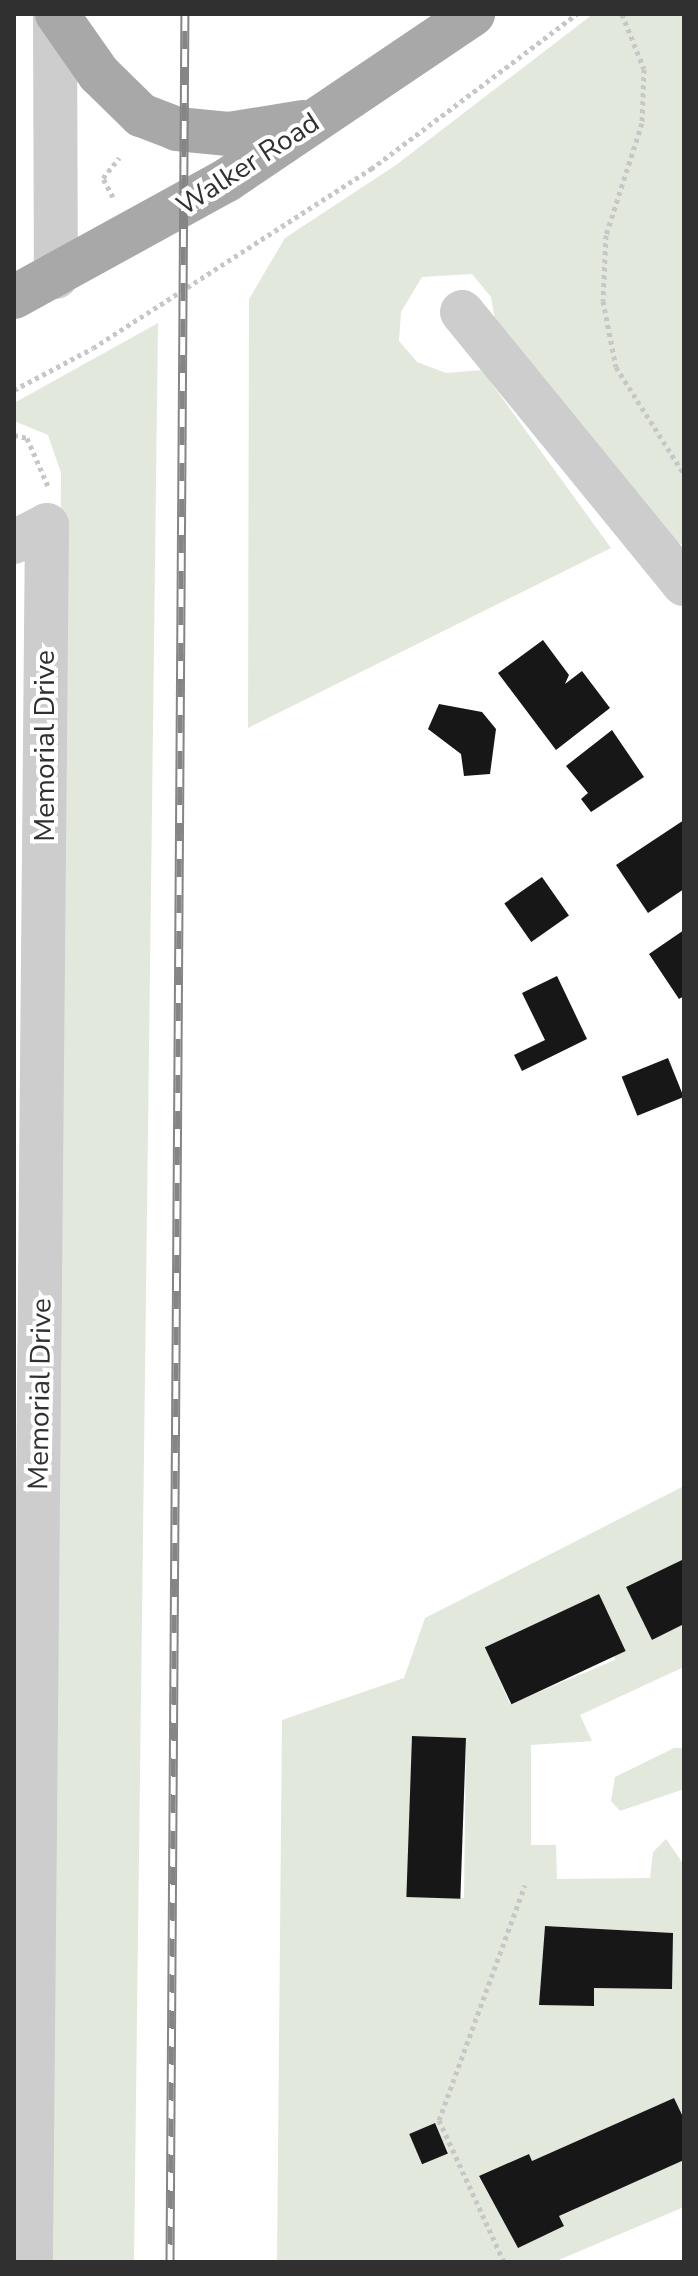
<!DOCTYPE html>
<style>
body{margin:0}
#map{position:relative;width:698px;height:2276px;overflow:hidden;background:#fff;font-family:"Nunito Sans",sans-serif}
div>[style]{position:absolute}
.green>*{inset:0;background:#e3e8dd}
.building>*{inset:0;background:#171717;transform-origin:0 0}
.path>*{height:5px;margin-top:-2.5px;transform-origin:0;background:repeating-linear-gradient(90deg,#c7c7c7 0 4px,transparent 0 8px)}
.minor>*{height:44px;margin:-22px;padding:0 22px;transform-origin:22px;border-radius:22px;background:#cdcdcd}
.major>*{height:44px;margin:-22px;padding:0 22px;transform-origin:22px;border-radius:22px;background:#a8a8a8}
.rail>*{height:9px;margin-top:-4.5px;transform-origin:0;background:repeating-linear-gradient(90deg,#fff 0 18px,#858585 0 36px);box-sizing:border-box;border-block:2px solid #858585}
span{translate:-50% -50%;white-space:nowrap;text-align:center;line-height:1.15;-webkit-text-stroke:8px #fff;paint-order:stroke}
.street-label{font-size:28px;color:#303030}
.frame{position:absolute;inset:0;border:16px solid #303030;pointer-events:none}
</style>
<div id="map">
<div class="green">
<i style="clip-path:polygon(593px 14px,684px 14px,684px 545px,671px 540px,495px 320px,491px 297px,472px 274px,422px 277px,401px 312px,399px 341px,417px 362px,446px 373px,482px 370px,611px 548px,248px 728px,249px 299px,285px 238px,396px 165px)"></i>
<i style="clip-path:polygon(158px 323px,134px 2262px,52px 2262px,61px 473px,48px 435px,14px 421px,14px 403px)"></i>
<i style="clip-path:polygon(evenodd,684px 1486px,684px 1559px,626px 1587px,652px 1640px,684px 1624px,684px 1667px,580px 1715px,592px 1741px,531px 1745px,531px 1845px,556px 1845px,557px 1879px,650px 1878px,653px 1852px,666px 1839px,684px 1865px,684px 2119px,674px 2098px,532px 2161px,528px 2154px,479px 2177px,518px 2247px,563px 2226px,559px 2216px,684px 2160px,684px 2207px,554px 2262px,277px 2262px,282px 1720px,404px 1678px,425px 1618px,684px 1486px,599px 1594px,615px 1660px,510px 1704px,485px 1647px,599px 1594px,684px 1486px,413px 1736px,466px 1738px,464px 1898px,413px 1897px,413px 1736px,684px 1486px,545px 1926px,672px 1933px,672px 1988px,594px 1988px,593px 2006px,539px 2005px,545px 1926px,684px 1486px,434px 2123px,448px 2152px,424px 2164px,410px 2135px,434px 2123px)"></i>
<i style="clip-path:polygon(674px 1748px,684px 1748px,684px 1789px,620px 1811px,611px 1801px,615px 1777px)"></i>
</div>
<div class="building">
<i style="clip-path:polygon(543px 640px,569px 675px,565px 684px,582px 671px,610px 708px,556px 750px,498px 673px)"></i>
<i style="clip-path:polygon(439px 704px,482px 712px,496px 729px,490px 774px,464px 776px,461px 754px,428px 729px)"></i>
<i style="clip-path:polygon(612px 730px,644px 777px,591px 812px,581px 799px,588px 793px,566px 766px)"></i>
<i style="clip-path:polygon(684px 820px,684px 889px,648px 913px,616px 865px)"></i>
<i style="left:542px;top:877px;width:47px;height:46px;rotate:55deg"></i>
<i style="clip-path:polygon(684px 930px,684px 996px,679px 999px,649px 954px)"></i>
<i style="clip-path:polygon(557px 976px,587px 1039px,522px 1071px,514px 1055px,545px 1040px,522px 993px)"></i>
<i style="left:668px;top:1058px;width:42px;height:50px;rotate:68deg"></i>
<i style="clip-path:polygon(684px 1559px,684px 1624px,652px 1640px,626px 1587px)"></i>
<i style="left:599px;top:1594px;width:63px;height:126px;rotate:65deg"></i>
<i style="left:412px;top:1736px;width:54px;height:161px;rotate:2deg"></i>
<i style="clip-path:polygon(545px 1926px,673px 1933px,672px 1989px,594px 1988px,594px 2006px,539px 2005px)"></i>
<i style="clip-path:polygon(674px 2098px,684px 2119px,684px 2160px,559px 2216px,564px 2226px,518px 2248px,479px 2176px,529px 2154px,532px 2161px)"></i>
<i style="left:435px;top:2123px;width:33px;height:28px;rotate:67deg"></i>
</div>
<div class="path">
<i style="left:622px;top:14px;width:59px;rotate:68.2deg"></i>
<i style="left:644px;top:69px;width:54px;rotate:92.1deg"></i>
<i style="left:642px;top:123px;width:118px;rotate:107.8deg"></i>
<i style="left:606px;top:235px;width:66px;rotate:92.6deg"></i>
<i style="left:603px;top:301px;width:67px;rotate:78.9deg"></i>
<i style="left:616px;top:367px;width:127px;rotate:57.6deg"></i>
<i style="left:113px;top:197px;width:21px;rotate:-118deg"></i>
<i style="left:103px;top:178px;width:26px;rotate:-51deg"></i>
<i style="left:14px;top:390px;width:89px;rotate:-28deg"></i>
<i style="left:93px;top:348px;width:331px;rotate:-32.8deg"></i>
<i style="left:371px;top:169px;width:258px;rotate:-37deg"></i>
<i style="left:14px;top:435px;width:13px;rotate:13deg"></i>
<i style="left:27px;top:438px;width:52px;rotate:66.4deg"></i>
<i style="left:504px;top:2262px;width:156px;rotate:-114.6deg"></i>
<i style="left:439px;top:2120px;width:250px;rotate:-69.9deg"></i>
</div>
<div class="minor">
<i style="left:55px;top:14px;width:263px;rotate:89.8deg"></i>
<i style="left:462px;top:312px;width:351px;rotate:50.8deg"></i>
<i style="left:14px;top:542px;width:37px;rotate:-27deg"></i>
<i style="left:47px;top:525px;width:1737px;rotate:90.53deg"></i>
</div>
<div class="major">
<i style="left:57px;top:14px;width:73px;rotate:55deg"></i>
<i style="left:99px;top:74px;width:59px;rotate:44.3deg"></i>
<i style="left:141px;top:115px;width:39px;rotate:21deg"></i>
<i style="left:177px;top:129px;width:52px;rotate:5.5deg"></i>
<i style="left:229px;top:134px;width:75px;rotate:-9.2deg"></i>
<i style="left:14px;top:297px;width:243px;rotate:-28.8deg"></i>
<i style="left:227px;top:180px;width:297px;rotate:-34deg"></i>
</div>
<div class="rail">
<i style="left:170px;top:2262px;width:2248px;rotate:-89.62deg"></i>
</div>
<div class="street-label">
<span style="left:248px;top:164px;rotate:-33deg">Walker Road</span>
<span style="left:45px;top:746px;rotate:-90deg">Memorial Drive</span>
<span style="left:40px;top:1394px;rotate:-89deg">Memorial Drive</span>
</div>
<div class="frame"></div>
</div>
